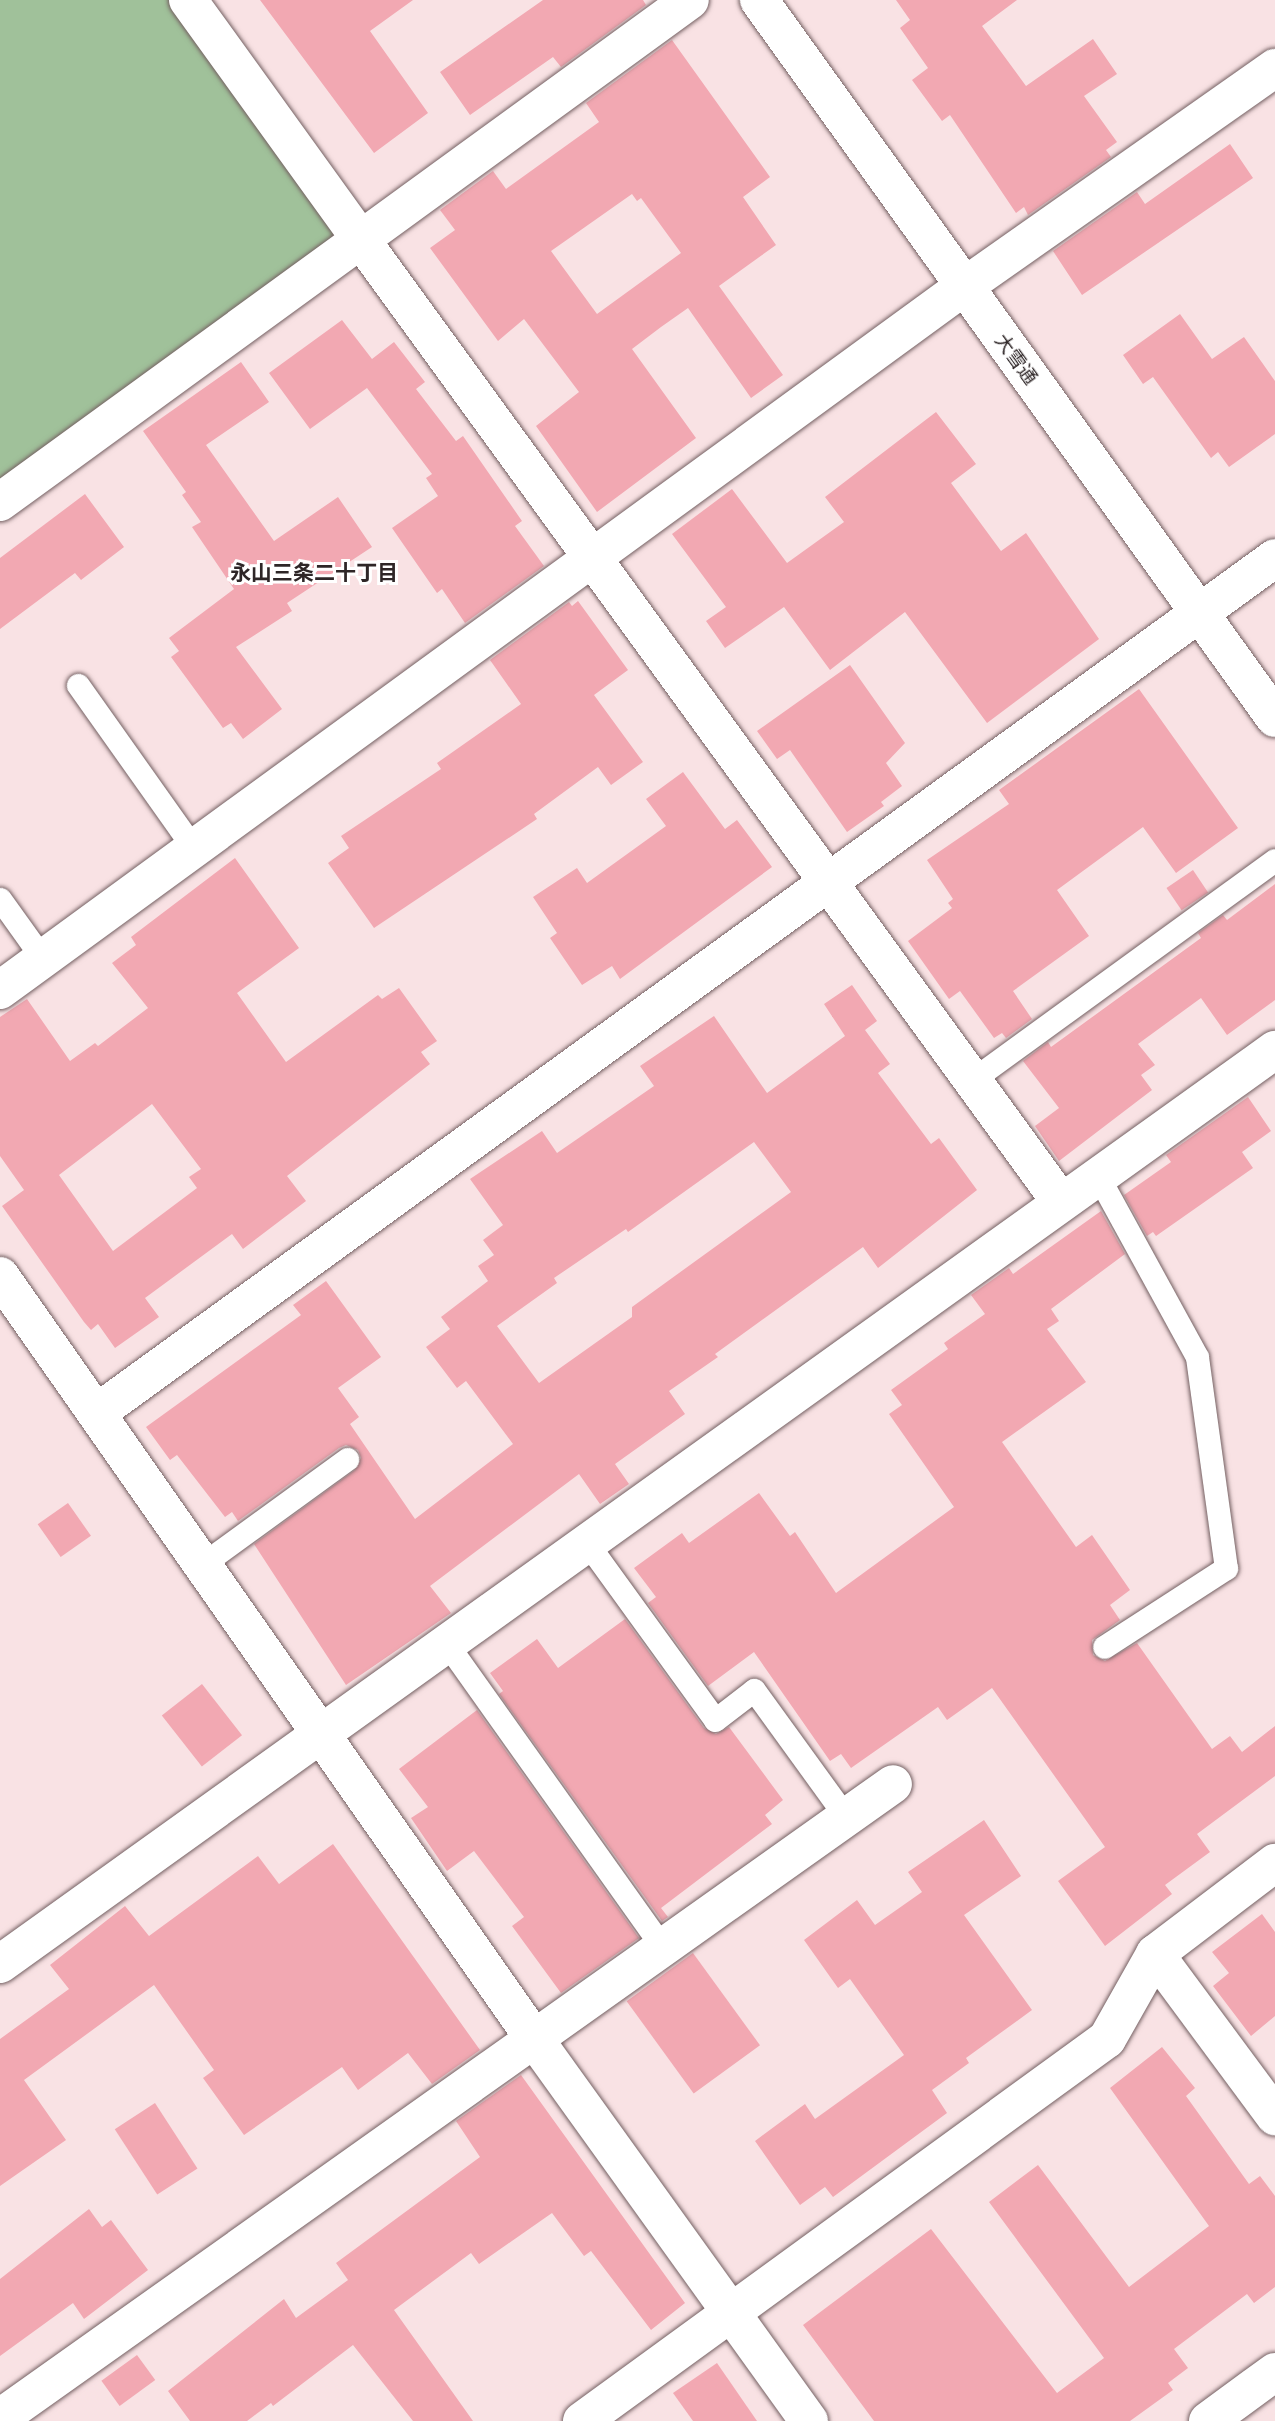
<!DOCTYPE html>
<meta charset="utf-8">
<style>
body{margin:0}
#map{position:relative;width:1275px;height:2421px;overflow:hidden;background:#f9e2e4;font-family:"Varela Round","Noto Sans JP",sans-serif}
div>[style]{position:absolute}
.green>*{inset:0;background:#a0c19a}
.building>*{inset:0;background:#f2a8b2;transform-origin:0 0}
.roads{filter:drop-shadow(0 0 2px #746062) drop-shadow(0 0 2px #746062)}
.lane>*{height:23px;margin:-11.5px;padding:0 11.5px;transform-origin:11.5px;border-radius:11.5px;background:#fff}
.street>*{height:38px;margin:-19px;padding:0 19px;transform-origin:19px;border-radius:19px;background:#fff}
.secondary>*{height:38px;margin:-19px;padding:0 19px;transform-origin:19px;border-radius:19px;background:#fff}
.highway>*{height:38px;margin:-19px;padding:0 19px;transform-origin:19px;border-radius:19px;background:#fff}
span{translate:-50% -50%;white-space:nowrap;text-align:center;line-height:1.15;-webkit-text-stroke:6px #fff;paint-order:stroke}
.street-label{font-size:19px;color:#2e2627}
.neighbourhood-label{font-size:21px;color:#2e2627;font-weight:700}
</style>
<div id="map">
<div class="green">
<i style="clip-path:polygon(0 0,179px 0,348px 236px,0 486px)"></i>
</div>
<div class="building">
<i style="clip-path:polygon(260px 0,413px 0,370px 31px,428px 113px,374px 153px)"></i>
<i style="clip-path:polygon(543px 0,643px 0,646px 5px,561px 67px,553px 57px,470px 115px,440px 72px)"></i>
<i style="clip-path:polygon(896px 0,1017px 0,982px 26px,1026px 86px,1093px 39px,1117px 74px,1084px 96px,1117px 142px,1106px 150px,1111px 157px,1028px 215px,1024px 207px,1016px 213px,950px 115px,942px 121px,912px 80px,928px 68px,900px 28px,910px 20px)"></i>
<i style="clip-path:polygon(evenodd,672px 40px,770px 177px,743px 197px,776px 245px,719px 286px,783px 375px,751px 398px,688px 308px,661px 327px,632px 349px,696px 438px,597px 512px,536px 426px,579px 392px,524px 319px,498px 341px,430px 248px,455px 230px,440px 210px,493px 171px,506px 189px,599px 122px,586px 103px,672px 40px,632px 194px,637px 201px,641px 198px,681px 253px,597px 314px,551px 251px,632px 194px)"></i>
<i style="clip-path:polygon(1230px 144px,1253px 178px,1082px 295px,1053px 251px,1137px 192px,1145px 204px)"></i>
<i style="clip-path:polygon(1180px 314px,1212px 359px,1244px 337px,1275px 381px,1275px 434px,1229px 467px,1218px 452px,1211px 458px,1153px 377px,1143px 384px,1123px 355px)"></i>
<i style="clip-path:polygon(342px 320px,372px 359px,394px 342px,425px 382px,416px 389px,456px 441px,463px 436px,522px 521px,515px 526px,544px 566px,465px 623px,442px 589px,437px 593px,392px 528px,438px 496px,426px 478px,432px 474px,367px 388px,310px 429px,269px 373px)"></i>
<i style="clip-path:polygon(241px 362px,269px 402px,206px 445px,274px 541px,338px 497px,372px 547px,287px 603px,292px 611px,236px 647px,282px 709px,243px 739px,231px 723px,223px 728px,171px 657px,179px 651px,169px 638px,234px 589px,192px 527px,201px 522px,182px 495px,186px 492px,143px 431px)"></i>
<i style="clip-path:polygon(936px 412px,976px 464px,951px 483px,1001px 551px,1026px 533px,1099px 639px,987px 723px,905px 612px,830px 670px,784px 607px,725px 648px,706px 621px,726px 607px,672px 534px,732px 489px,787px 563px,844px 522px,825px 497px)"></i>
<i style="clip-path:polygon(85px 494px,124px 547px,81px 580px,75px 573px,0 629px,0 558px)"></i>
<i style="clip-path:polygon(578px 601px,628px 670px,594px 695px,643px 762px,611px 785px,598px 767px,534px 814px,537px 819px,374px 928px,328px 863px,349px 848px,341px 836px,441px 769px,437px 763px,521px 704px,490px 660px,569px 602px,572px 606px)"></i>
<i style="clip-path:polygon(850px 665px,905px 743px,886px 763px,902px 786px,881px 802px,884px 806px,847px 832px,790px 750px,777px 759px,757px 731px)"></i>
<i style="clip-path:polygon(1139px 689px,1238px 828px,1176px 873px,1143px 827px,1057px 890px,1089px 936px,1013px 991px,1032px 1019px,1006px 1038px,1002px 1033px,994px 1038px,960px 991px,949px 999px,908px 941px,952px 908px,948px 903px,953px 899px,927px 860px,1009px 804px,999px 790px)"></i>
<i style="clip-path:polygon(683px 772px,725px 829px,737px 820px,772px 867px,620px 979px,612px 966px,582px 985px,550px 938px,557px 933px,533px 897px,577px 868px,587px 883px,666px 826px,646px 799px)"></i>
<i style="clip-path:polygon(evenodd,235px 858px,299px 948px,237px 993px,286px 1062px,378px 995px,382px 999px,399px 988px,437px 1041px,421px 1052px,430px 1064px,287px 1176px,306px 1201px,243px 1249px,232px 1234px,145px 1298px,159px 1317px,115px 1348px,98px 1324px,91px 1330px,84px 1322px,2px 1206px,24px 1190px,0 1156px,0 1017px,27px 999px,70px 1061px,95px 1043px,98px 1046px,148px 1008px,112px 963px,136px 945px,131px 937px,235px 858px,152px 1104px,201px 1169px,189px 1177px,197px 1188px,113px 1251px,59px 1175px,152px 1104px)"></i>
<i style="left:1193px;top:870px;width:27px;height:32px;rotate:56deg"></i>
<i style="clip-path:polygon(1275px 884px,1275px 1000px,1227px 1035px,1201px 998px,1138px 1044px,1155px 1065px,1141px 1075px,1152px 1090px,1059px 1161px,1035px 1126px,1059px 1108px,1023px 1061px,1048px 1042px,1051px 1047px,1201px 938px,1198px 933px,1223px 915px,1227px 920px)"></i>
<i style="clip-path:polygon(evenodd,852px 985px,877px 1021px,865px 1030px,890px 1064px,878px 1073px,931px 1144px,939px 1138px,977px 1190px,878px 1268px,863px 1247px,715px 1354px,718px 1357px,669px 1391px,685px 1414px,615px 1464px,629px 1484px,600px 1504px,579px 1474px,430px 1586px,451px 1613px,346px 1685px,254px 1544px,355px 1470px,361px 1458px,358px 1450px,346px 1445px,339px 1448px,238px 1521px,232px 1512px,225px 1517px,177px 1455px,170px 1460px,146px 1427px,301px 1315px,293px 1305px,326px 1281px,381px 1357px,338px 1388px,359px 1417px,350px 1424px,415px 1519px,513px 1444px,466px 1381px,457px 1388px,426px 1347px,450px 1329px,441px 1317px,488px 1281px,478px 1266px,494px 1255px,483px 1240px,503px 1225px,470px 1179px,542px 1131px,557px 1153px,654px 1086px,640px 1066px,714px 1016px,767px 1093px,845px 1036px,824px 1004px,852px 985px,754px 1142px,791px 1192px,632px 1307px,632px 1317px,539px 1383px,497px 1326px,557px 1283px,554px 1278px,626px 1229px,628px 1232px,754px 1142px)"></i>
<i style="clip-path:polygon(1248px 1097px,1271px 1131px,1242px 1152px,1253px 1168px,1156px 1236px,1153px 1232px,1147px 1236px,1124px 1195px,1171px 1162px,1166px 1155px)"></i>
<i style="clip-path:polygon(1101px 1211px,1125px 1254px,1051px 1309px,1059px 1321px,1047px 1329px,1086px 1382px,1002px 1442px,1076px 1547px,1092px 1535px,1130px 1590px,1110px 1605px,1120px 1620px,1092px 1640px,1093px 1655px,1105px 1661px,1137px 1643px,1212px 1749px,1230px 1736px,1242px 1752px,1275px 1726px,1275px 1776px,1197px 1834px,1210px 1852px,1165px 1885px,1172px 1894px,1105px 1946px,1058px 1881px,1105px 1847px,992px 1688px,947px 1720px,938px 1707px,851px 1768px,841px 1754px,830px 1761px,754px 1652px,708px 1686px,648px 1603px,656px 1597px,634px 1568px,682px 1533px,689px 1543px,759px 1493px,790px 1536px,795px 1532px,836px 1593px,954px 1507px,889px 1414px,902px 1405px,891px 1390px,948px 1349px,944px 1343px,985px 1314px,971px 1295px,1009px 1268px,1013px 1274px)"></i>
<i style="left:68px;top:1503px;width:40px;height:37px;rotate:55deg"></i>
<i style="clip-path:polygon(625px 1619px,704px 1728px,716px 1734px,729px 1727px,783px 1800px,765px 1815px,772px 1824px,661px 1908px,668px 1917px,662px 1921px,499px 1694px,503px 1691px,490px 1673px,537px 1639px,558px 1668px)"></i>
<i style="left:202px;top:1684px;width:65px;height:51px;rotate:52deg"></i>
<i style="clip-path:polygon(477px 1710px,639px 1938px,561px 1993px,512px 1926px,524px 1917px,474px 1851px,447px 1871px,411px 1818px,428px 1807px,399px 1769px)"></i>
<i style="clip-path:polygon(984px 1820px,1021px 1876px,964px 1915px,1032px 2010px,966px 2058px,969px 2063px,932px 2090px,947px 2113px,833px 2197px,825px 2187px,800px 2205px,755px 2141px,805px 2104px,815px 2119px,904px 2055px,850px 1979px,838px 1988px,804px 1940px,857px 1900px,875px 1925px,922px 1892px,908px 1872px)"></i>
<i style="clip-path:polygon(333px 1844px,480px 2050px,432px 2084px,408px 2053px,358px 2090px,342px 2067px,244px 2135px,203px 2078px,214px 2070px,154px 1985px,24px 2080px,66px 2140px,0 2186px,0 2039px,69px 1989px,50px 1965px,125px 1906px,149px 1936px,258px 1856px,279px 1884px)"></i>
<i style="clip-path:polygon(1262px 1914px,1275px 1932px,1275px 2016px,1251px 2036px,1213px 1986px,1229px 1973px,1212px 1952px)"></i>
<i style="left:693px;top:1953px;width:114px;height:82px;rotate:54deg"></i>
<i style="clip-path:polygon(1162px 2047px,1195px 2088px,1186px 2096px,1249px 2184px,1260px 2176px,1275px 2196px,1275px 2287px,1254px 2303px,1247px 2294px,1174px 2349px,1188px 2368px,1168px 2383px,1173px 2390px,1130px 2421px,874px 2421px,803px 2325px,931px 2229px,1057px 2393px,1104px 2358px,989px 2202px,1038px 2165px,1129px 2287px,1209px 2226px,1110px 2088px)"></i>
<i style="clip-path:polygon(521px 2075px,685px 2303px,651px 2330px,591px 2251px,584px 2256px,552px 2213px,479px 2264px,471px 2253px,394px 2310px,473px 2421px,413px 2421px,353px 2345px,273px 2406px,271px 2403px,247px 2421px,190px 2421px,168px 2391px,284px 2299px,296px 2318px,348px 2280px,336px 2263px,480px 2157px,456px 2121px)"></i>
<i style="left:155px;top:2103px;width:78px;height:48px;rotate:57deg"></i>
<i style="clip-path:polygon(89px 2209px,102px 2227px,111px 2220px,148px 2270px,84px 2319px,73px 2303px,0 2356px,0 2279px)"></i>
<i style="left:137px;top:2355px;width:31px;height:44px;rotate:54deg"></i>
<i style="clip-path:polygon(717px 2363px,757px 2421px,693px 2421px,673px 2393px)"></i>
</div>
<div class="roads">
<div class="lane">
<i style="left:78px;top:685px;width:201px;rotate:54.7deg"></i>
<i style="left:0;top:899px;width:74px;rotate:54.4deg"></i>
<i style="left:972px;top:1080px;width:374px;rotate:-36deg"></i>
<i style="left:1098px;top:1176px;width:206px;rotate:61.3deg"></i>
<i style="left:1197px;top:1357px;width:213px;rotate:82.2deg"></i>
<i style="left:1226px;top:1568px;width:145px;rotate:147.1deg"></i>
<i style="left:587px;top:1543px;width:218px;rotate:54.1deg"></i>
<i style="left:715px;top:1720px;width:49px;rotate:-37.6deg"></i>
<i style="left:754px;top:1690px;width:157px;rotate:54.1deg"></i>
<i style="left:204px;top:1563px;width:177px;rotate:-36deg"></i>
<i style="left:447px;top:1644px;width:371px;rotate:54.6deg"></i>
</div>
<div class="street">
<i style="left:359px;top:237px;width:1193px;rotate:53.97deg"></i>
<i style="left:0;top:502px;width:853px;rotate:-36.04deg"></i>
<i style="left:0;top:990px;width:1191px;rotate:-36.12deg"></i>
<i style="left:962px;top:288px;width:383px;rotate:-35.1deg"></i>
<i style="left:0;top:1276px;width:929px;rotate:54.99deg"></i>
<i style="left:533px;top:2037px;width:473px;rotate:54.3deg"></i>
<i style="left:98px;top:1412px;width:1454px;rotate:-35.96deg"></i>
<i style="left:1155px;top:1954px;width:202px;rotate:53.5deg"></i>
<i style="left:0;top:1964px;width:1569px;rotate:-35.64deg"></i>
<i style="left:0;top:2418px;width:1095px;rotate:-35.37deg"></i>
<i style="left:582px;top:2421px;width:649px;rotate:-36.04deg"></i>
<i style="left:1107px;top:2039px;width:98px;rotate:-60.5deg"></i>
<i style="left:1155px;top:1954px;width:151px;rotate:-37.2deg"></i>
<i style="left:1208px;top:2421px;width:83px;rotate:-36.2deg"></i>
</div>
<div class="secondary">
<i style="left:188px;top:0;width:292px;rotate:54.2deg"></i>
</div>
<div class="highway">
<i style="left:759px;top:0;width:884px;rotate:54.3deg"></i>
</div>
</div>
<div class="street-label">
<span style="left:1015px;top:360px;rotate:54deg">大雪通</span>
</div>
<div class="neighbourhood-label">
<span style="left:314px;top:574px">永山三条二十丁目</span>
</div>
</div>
